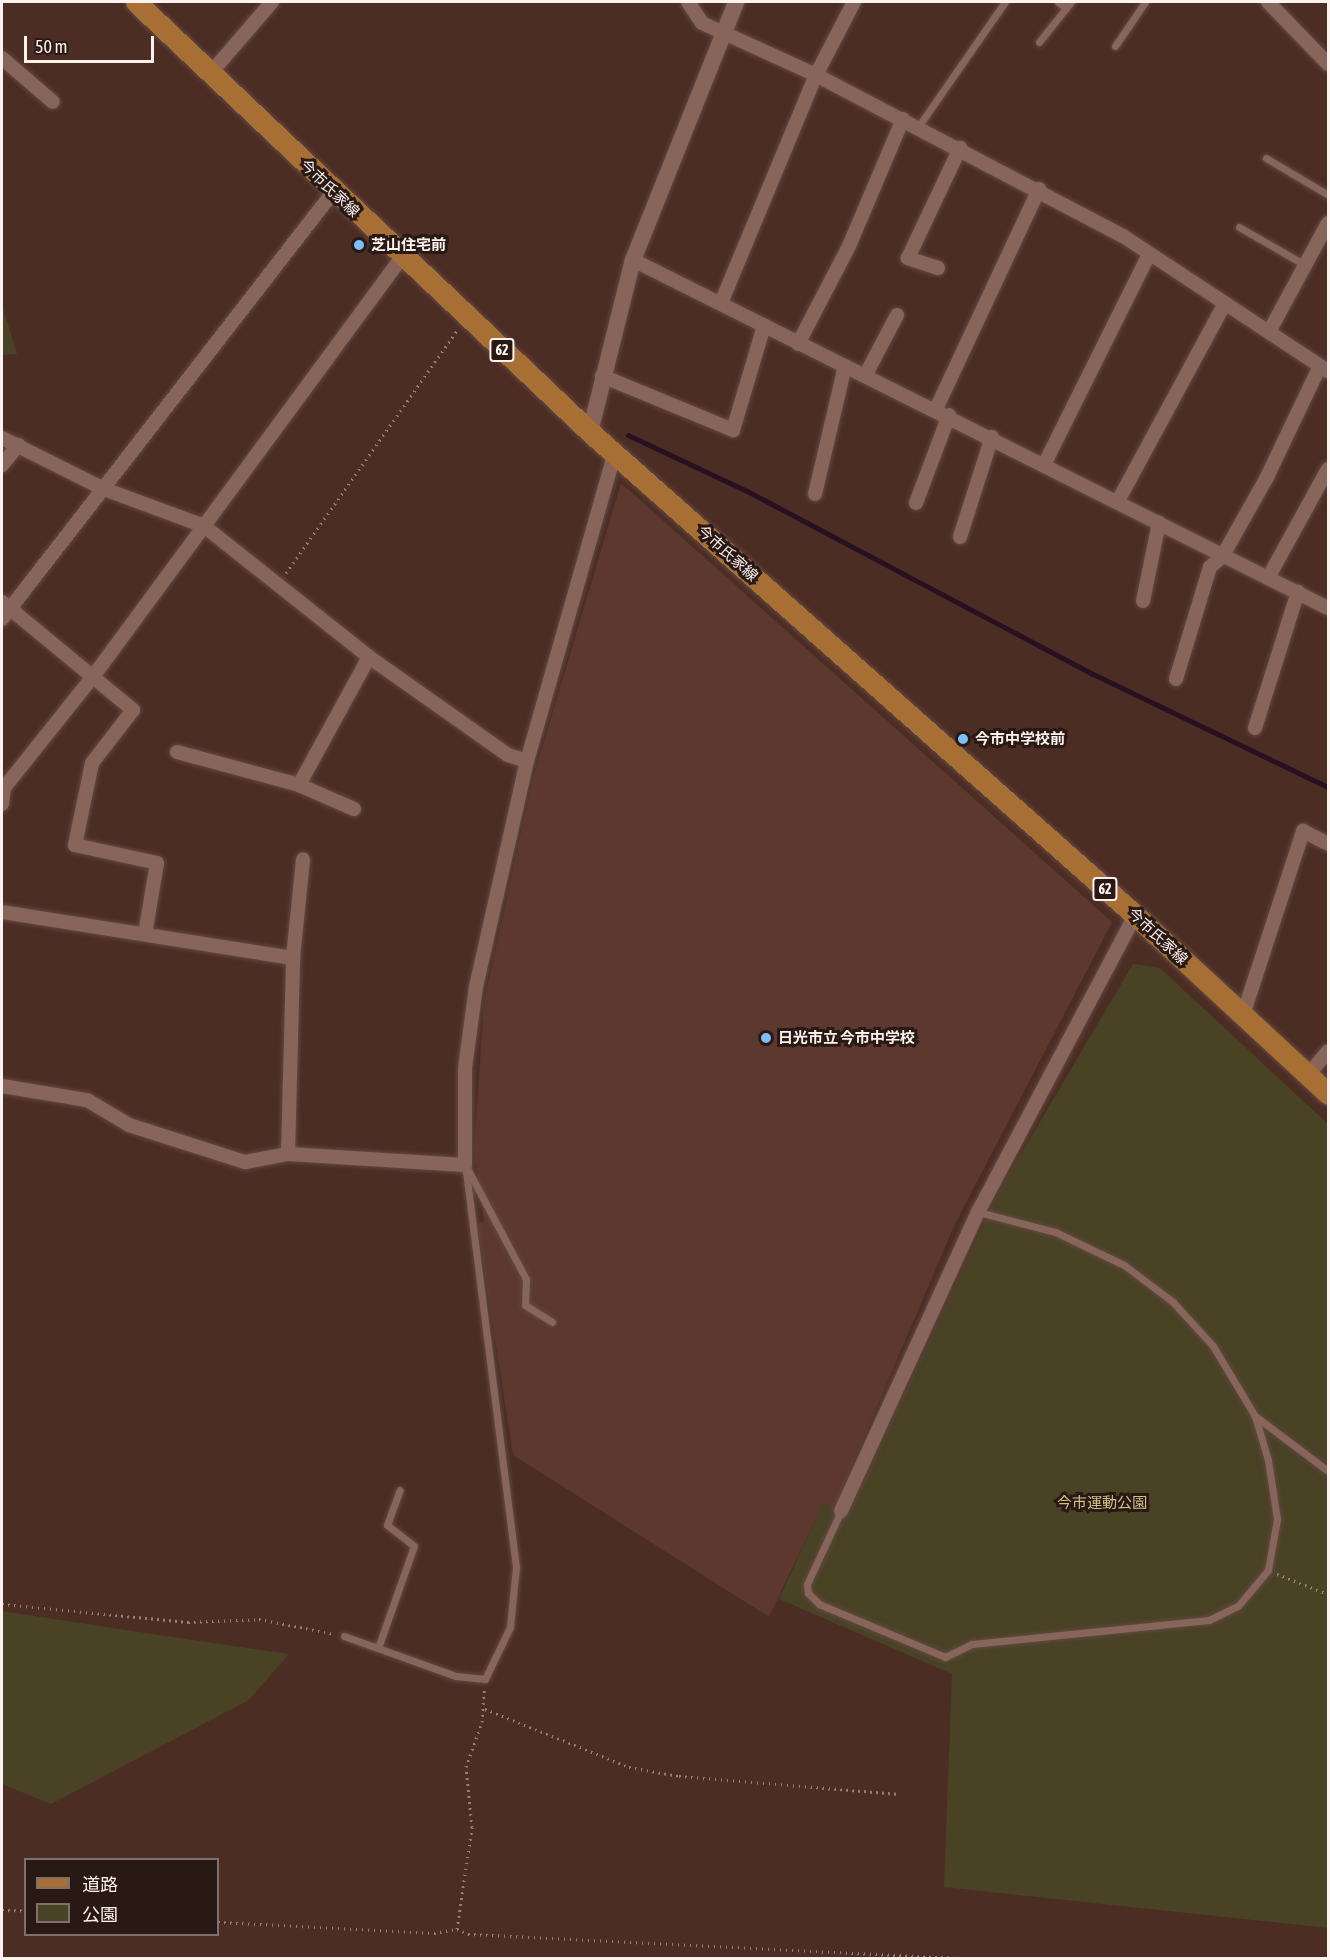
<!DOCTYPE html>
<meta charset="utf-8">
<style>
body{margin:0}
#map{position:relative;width:1330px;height:1960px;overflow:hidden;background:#4c2d24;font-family:"Asap Condensed","Noto Sans JP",sans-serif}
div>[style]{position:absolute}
.built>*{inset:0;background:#5d382e}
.green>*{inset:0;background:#494225}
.stream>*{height:5px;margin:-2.5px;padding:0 2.5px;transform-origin:2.5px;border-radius:2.5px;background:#281023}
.path>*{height:3px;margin-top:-1.5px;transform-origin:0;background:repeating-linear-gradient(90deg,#967f78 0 1.5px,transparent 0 6px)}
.roads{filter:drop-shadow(0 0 2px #614942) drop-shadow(0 0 2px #614942)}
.service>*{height:7px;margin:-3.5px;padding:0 3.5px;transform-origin:3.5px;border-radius:3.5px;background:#88655b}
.minor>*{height:14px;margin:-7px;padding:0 7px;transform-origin:7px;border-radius:7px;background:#88655b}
.tertiary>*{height:16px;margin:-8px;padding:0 8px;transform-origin:8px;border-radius:8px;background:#88655b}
.primary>*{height:21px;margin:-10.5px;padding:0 10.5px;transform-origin:10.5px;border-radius:10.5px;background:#a86f35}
.dots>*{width:16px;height:16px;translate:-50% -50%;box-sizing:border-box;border:3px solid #281915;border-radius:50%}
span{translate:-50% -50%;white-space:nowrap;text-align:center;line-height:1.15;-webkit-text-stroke:6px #281915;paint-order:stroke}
.shield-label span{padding:2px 4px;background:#281915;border:2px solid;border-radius:4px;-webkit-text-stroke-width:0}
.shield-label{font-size:14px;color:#fef2ee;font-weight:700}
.street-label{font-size:15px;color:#fef2ee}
.poi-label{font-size:15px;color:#fef2ee;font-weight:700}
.left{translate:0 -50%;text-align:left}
.park-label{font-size:15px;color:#cfc084}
.frame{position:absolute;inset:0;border:3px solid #fef2ee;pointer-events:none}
.legend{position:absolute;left:24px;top:1858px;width:195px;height:78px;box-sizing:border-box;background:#281915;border:2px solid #7e706c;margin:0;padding:8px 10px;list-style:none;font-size:18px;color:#fef2ee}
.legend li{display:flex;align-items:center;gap:12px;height:30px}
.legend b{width:30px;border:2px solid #7e706c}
.scale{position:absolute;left:24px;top:36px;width:130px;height:27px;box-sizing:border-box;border:3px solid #fef2ee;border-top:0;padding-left:8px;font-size:18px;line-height:21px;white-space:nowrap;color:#fef2ee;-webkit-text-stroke:4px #281915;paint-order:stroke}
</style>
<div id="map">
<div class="built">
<i style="clip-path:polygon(621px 483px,1112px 922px,954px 1226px,834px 1508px,823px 1504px,769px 1617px,513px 1455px,477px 1224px,484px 1221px,474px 1153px,484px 1002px,533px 779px)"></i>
</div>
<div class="green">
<i style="clip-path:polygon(2px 304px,17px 354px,2px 355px)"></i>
<i style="clip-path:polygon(1133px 964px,1160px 968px,1328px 1124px,1328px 1928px,944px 1887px,952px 1674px,779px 1599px,823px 1503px,848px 1515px,999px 1191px)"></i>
<i style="clip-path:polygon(2px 1611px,159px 1635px,289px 1654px,249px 1700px,51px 1804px,2px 1784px)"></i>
</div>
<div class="stream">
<i style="left:628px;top:435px;width:132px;rotate:25.2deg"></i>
<i style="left:747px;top:491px;width:391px;rotate:27.9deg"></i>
<i style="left:1093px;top:674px;width:261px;rotate:25.7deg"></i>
</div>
<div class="path">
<i style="left:286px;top:573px;width:296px;rotate:-54.8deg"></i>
<i style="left:1277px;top:1574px;width:55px;rotate:21.4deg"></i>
<i style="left:2px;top:1604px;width:187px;rotate:5.5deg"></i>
<i style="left:188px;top:1622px;width:71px;rotate:-2.4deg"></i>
<i style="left:259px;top:1619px;width:76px;rotate:11.3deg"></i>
<i style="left:485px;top:1709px;width:155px;rotate:21.9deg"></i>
<i style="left:629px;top:1767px;width:51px;rotate:10.2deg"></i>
<i style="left:679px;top:1776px;width:218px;rotate:4.7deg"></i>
<i style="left:2px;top:1910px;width:24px;rotate:2deg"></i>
<i style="left:218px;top:1922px;width:216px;rotate:2.9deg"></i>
<i style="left:434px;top:1933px;width:23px;rotate:-10deg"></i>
<i style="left:457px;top:1929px;width:103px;rotate:-81.6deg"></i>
<i style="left:472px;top:1827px;width:60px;rotate:-95.7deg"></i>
<i style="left:466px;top:1767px;width:48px;rotate:-70.4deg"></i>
<i style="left:482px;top:1722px;width:32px;rotate:-86deg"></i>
<i style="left:457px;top:1929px;width:12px;rotate:24deg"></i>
<i style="left:468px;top:1934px;width:498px;rotate:2.8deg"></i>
</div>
<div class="roads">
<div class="service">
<i style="left:1058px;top:2px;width:10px;rotate:37deg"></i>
<i style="left:1066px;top:8px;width:8px;rotate:-50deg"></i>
<i style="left:1039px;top:42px;width:43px;rotate:-51.5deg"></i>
<i style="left:1115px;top:46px;width:53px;rotate:-55.7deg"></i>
<i style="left:918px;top:127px;width:152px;rotate:-55.2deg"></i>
<i style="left:1266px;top:158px;width:72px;rotate:30.8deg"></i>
<i style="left:1239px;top:227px;width:76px;rotate:29.9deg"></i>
<i style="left:468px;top:1170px;width:123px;rotate:62deg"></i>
<i style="left:526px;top:1279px;width:26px;rotate:92deg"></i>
<i style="left:525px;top:1305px;width:32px;rotate:32deg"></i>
<i style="left:1255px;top:1416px;width:91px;rotate:37deg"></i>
<i style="left:841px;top:1511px;width:81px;rotate:115deg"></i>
<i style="left:807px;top:1584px;width:9px;rotate:84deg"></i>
<i style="left:808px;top:1593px;width:16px;rotate:45deg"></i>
<i style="left:819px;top:1604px;width:137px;rotate:22.8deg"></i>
<i style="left:945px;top:1657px;width:30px;rotate:-26deg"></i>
<i style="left:972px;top:1644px;width:238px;rotate:-5.8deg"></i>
<i style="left:1209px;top:1620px;width:32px;rotate:-26deg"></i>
<i style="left:1238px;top:1606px;width:47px;rotate:-50.2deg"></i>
<i style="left:1268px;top:1570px;width:52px;rotate:-80deg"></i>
<i style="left:1277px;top:1519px;width:60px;rotate:-98.7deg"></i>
<i style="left:1268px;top:1460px;width:46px;rotate:-106.5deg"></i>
<i style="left:1255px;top:1416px;width:82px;rotate:-121deg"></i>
<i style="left:1213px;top:1346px;width:59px;rotate:-132.3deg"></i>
<i style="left:1173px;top:1302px;width:61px;rotate:-142.9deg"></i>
<i style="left:1124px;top:1265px;width:76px;rotate:-154.4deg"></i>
<i style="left:1055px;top:1232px;width:80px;rotate:-165.4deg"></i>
<i style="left:344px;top:1636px;width:119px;rotate:19.7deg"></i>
<i style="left:456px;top:1676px;width:29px;rotate:6deg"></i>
<i style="left:485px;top:1679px;width:58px;rotate:-64.3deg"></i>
<i style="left:510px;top:1627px;width:60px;rotate:-84.3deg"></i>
<i style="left:516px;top:1567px;width:405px;rotate:-97.2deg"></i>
<i style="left:378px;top:1648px;width:108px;rotate:-70.6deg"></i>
<i style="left:414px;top:1546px;width:34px;rotate:-142deg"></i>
<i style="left:387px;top:1525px;width:37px;rotate:-70deg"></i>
</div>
<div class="minor">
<i style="left:688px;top:2px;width:25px;rotate:56deg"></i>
<i style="left:702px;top:23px;width:125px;rotate:24.5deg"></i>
<i style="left:816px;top:75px;width:347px;rotate:27.7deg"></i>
<i style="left:1123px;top:236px;width:245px;rotate:33.4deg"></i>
<i style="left:1268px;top:2px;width:86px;rotate:45.9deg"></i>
<i style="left:2px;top:58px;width:67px;rotate:40.8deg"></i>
<i style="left:210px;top:74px;width:95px;rotate:-49.3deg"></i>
<i style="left:633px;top:260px;width:777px;rotate:26.6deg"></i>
<i style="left:938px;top:268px;width:32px;rotate:-162deg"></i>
<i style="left:908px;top:258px;width:122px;rotate:-64.7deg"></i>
<i style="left:721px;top:303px;width:247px;rotate:-67.4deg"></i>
<i style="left:816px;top:75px;width:82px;rotate:-62.5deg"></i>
<i style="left:1269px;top:332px;width:124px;rotate:-61.6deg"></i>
<i style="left:798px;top:344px;width:110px;rotate:-62.5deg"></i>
<i style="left:849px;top:246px;width:138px;rotate:-67deg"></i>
<i style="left:602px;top:376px;width:142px;rotate:22.4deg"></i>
<i style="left:733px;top:430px;width:109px;rotate:-73.4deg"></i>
<i style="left:865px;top:376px;width:69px;rotate:-62.3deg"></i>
<i style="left:936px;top:409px;width:243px;rotate:-64.9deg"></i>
<i style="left:2px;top:438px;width:114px;rotate:26.6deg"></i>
<i style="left:104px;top:489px;width:107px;rotate:20.3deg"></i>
<i style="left:204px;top:526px;width:211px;rotate:38.4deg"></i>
<i style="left:369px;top:657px;width:170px;rotate:35.2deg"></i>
<i style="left:508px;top:755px;width:20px;rotate:18deg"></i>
<i style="left:1045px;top:463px;width:233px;rotate:-63.5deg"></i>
<i style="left:2px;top:465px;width:26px;rotate:-51deg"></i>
<i style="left:815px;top:494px;width:131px;rotate:-76.8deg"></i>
<i style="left:1118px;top:501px;width:225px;rotate:-61.6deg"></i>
<i style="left:916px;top:503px;width:94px;rotate:-69.4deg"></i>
<i style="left:960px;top:537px;width:105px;rotate:-72.3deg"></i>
<i style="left:1268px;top:578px;width:124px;rotate:-61.2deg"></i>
<i style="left:1143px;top:601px;width:80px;rotate:-78.4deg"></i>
<i style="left:2px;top:602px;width:170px;rotate:39.5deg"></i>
<i style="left:133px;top:710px;width:67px;rotate:127.7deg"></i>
<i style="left:92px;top:763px;width:84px;rotate:101.7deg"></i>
<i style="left:75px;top:845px;width:84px;rotate:12.4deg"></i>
<i style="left:157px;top:863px;width:72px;rotate:99.6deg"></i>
<i style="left:2px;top:619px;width:542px;rotate:-52.2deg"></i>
<i style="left:1176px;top:679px;width:117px;rotate:-73.1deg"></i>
<i style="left:1210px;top:567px;width:16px;rotate:-40deg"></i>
<i style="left:1222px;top:557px;width:92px;rotate:-60.6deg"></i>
<i style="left:1267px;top:477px;width:123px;rotate:-64.5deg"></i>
<i style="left:1255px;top:728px;width:143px;rotate:-72.5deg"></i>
<i style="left:177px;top:752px;width:126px;rotate:15.1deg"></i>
<i style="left:299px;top:785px;width:60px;rotate:23.6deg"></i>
<i style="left:299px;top:785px;width:146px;rotate:-61.3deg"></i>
<i style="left:2px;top:804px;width:16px;rotate:-83deg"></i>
<i style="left:4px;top:788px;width:146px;rotate:-51.4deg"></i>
<i style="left:95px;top:674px;width:518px;rotate:-53.64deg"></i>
<i style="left:2px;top:912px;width:295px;rotate:9deg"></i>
<i style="left:1243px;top:1015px;width:194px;rotate:-71.9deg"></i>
<i style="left:1303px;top:831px;width:28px;rotate:27deg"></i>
<i style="left:1308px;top:1075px;width:31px;rotate:-50deg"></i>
<i style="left:2px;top:1086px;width:86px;rotate:9.4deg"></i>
<i style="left:87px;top:1100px;width:49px;rotate:30.8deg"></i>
<i style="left:129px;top:1125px;width:122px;rotate:17.7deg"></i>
<i style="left:245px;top:1162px;width:44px;rotate:-10.5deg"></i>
<i style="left:288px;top:1154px;width:177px;rotate:3.6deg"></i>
<i style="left:465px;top:1165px;width:97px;rotate:-90deg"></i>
<i style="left:465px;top:1068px;width:82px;rotate:-82.3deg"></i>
<i style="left:476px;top:987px;width:232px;rotate:-77.3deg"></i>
<i style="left:527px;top:761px;width:320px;rotate:-74.1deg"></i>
<i style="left:288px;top:1154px;width:196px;rotate:-88.5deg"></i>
<i style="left:293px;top:958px;width:99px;rotate:-84.2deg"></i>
<i style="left:841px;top:1511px;width:329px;rotate:-65.4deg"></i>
<i style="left:978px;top:1212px;width:336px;rotate:-62.1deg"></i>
</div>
<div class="tertiary">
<i style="left:590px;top:432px;width:177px;rotate:-76deg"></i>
<i style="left:633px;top:260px;width:278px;rotate:-68.2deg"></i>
</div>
<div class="primary">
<i style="left:136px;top:2px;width:625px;rotate:43.44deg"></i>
<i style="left:590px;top:432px;width:728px;rotate:41.55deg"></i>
<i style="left:1135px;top:915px;width:263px;rotate:42.8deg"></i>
</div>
</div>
<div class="dots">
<i style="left:359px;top:245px;background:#7dbef9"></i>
<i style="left:963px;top:739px;background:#7dbef9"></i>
<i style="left:766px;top:1038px;background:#7dbef9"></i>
</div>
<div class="shield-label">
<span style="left:502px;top:350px">62</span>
<span style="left:1105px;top:889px">62</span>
</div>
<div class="street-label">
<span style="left:330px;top:188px;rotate:44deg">今市氏家線</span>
<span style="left:728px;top:553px;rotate:42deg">今市氏家線</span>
<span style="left:1158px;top:936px;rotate:43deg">今市氏家線</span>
</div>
<div class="poi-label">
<span class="left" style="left:371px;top:245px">芝山住宅前</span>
<span class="left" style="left:975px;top:739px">今市中学校前</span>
<span class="left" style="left:778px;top:1038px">日光市立 今市中学校</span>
</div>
<div class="park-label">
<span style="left:1102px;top:1503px">今市運動公園</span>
</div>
<div class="frame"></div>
<ul class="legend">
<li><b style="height:8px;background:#a86f35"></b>道路</li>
<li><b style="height:16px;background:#494225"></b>公園</li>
</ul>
<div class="scale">50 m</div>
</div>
